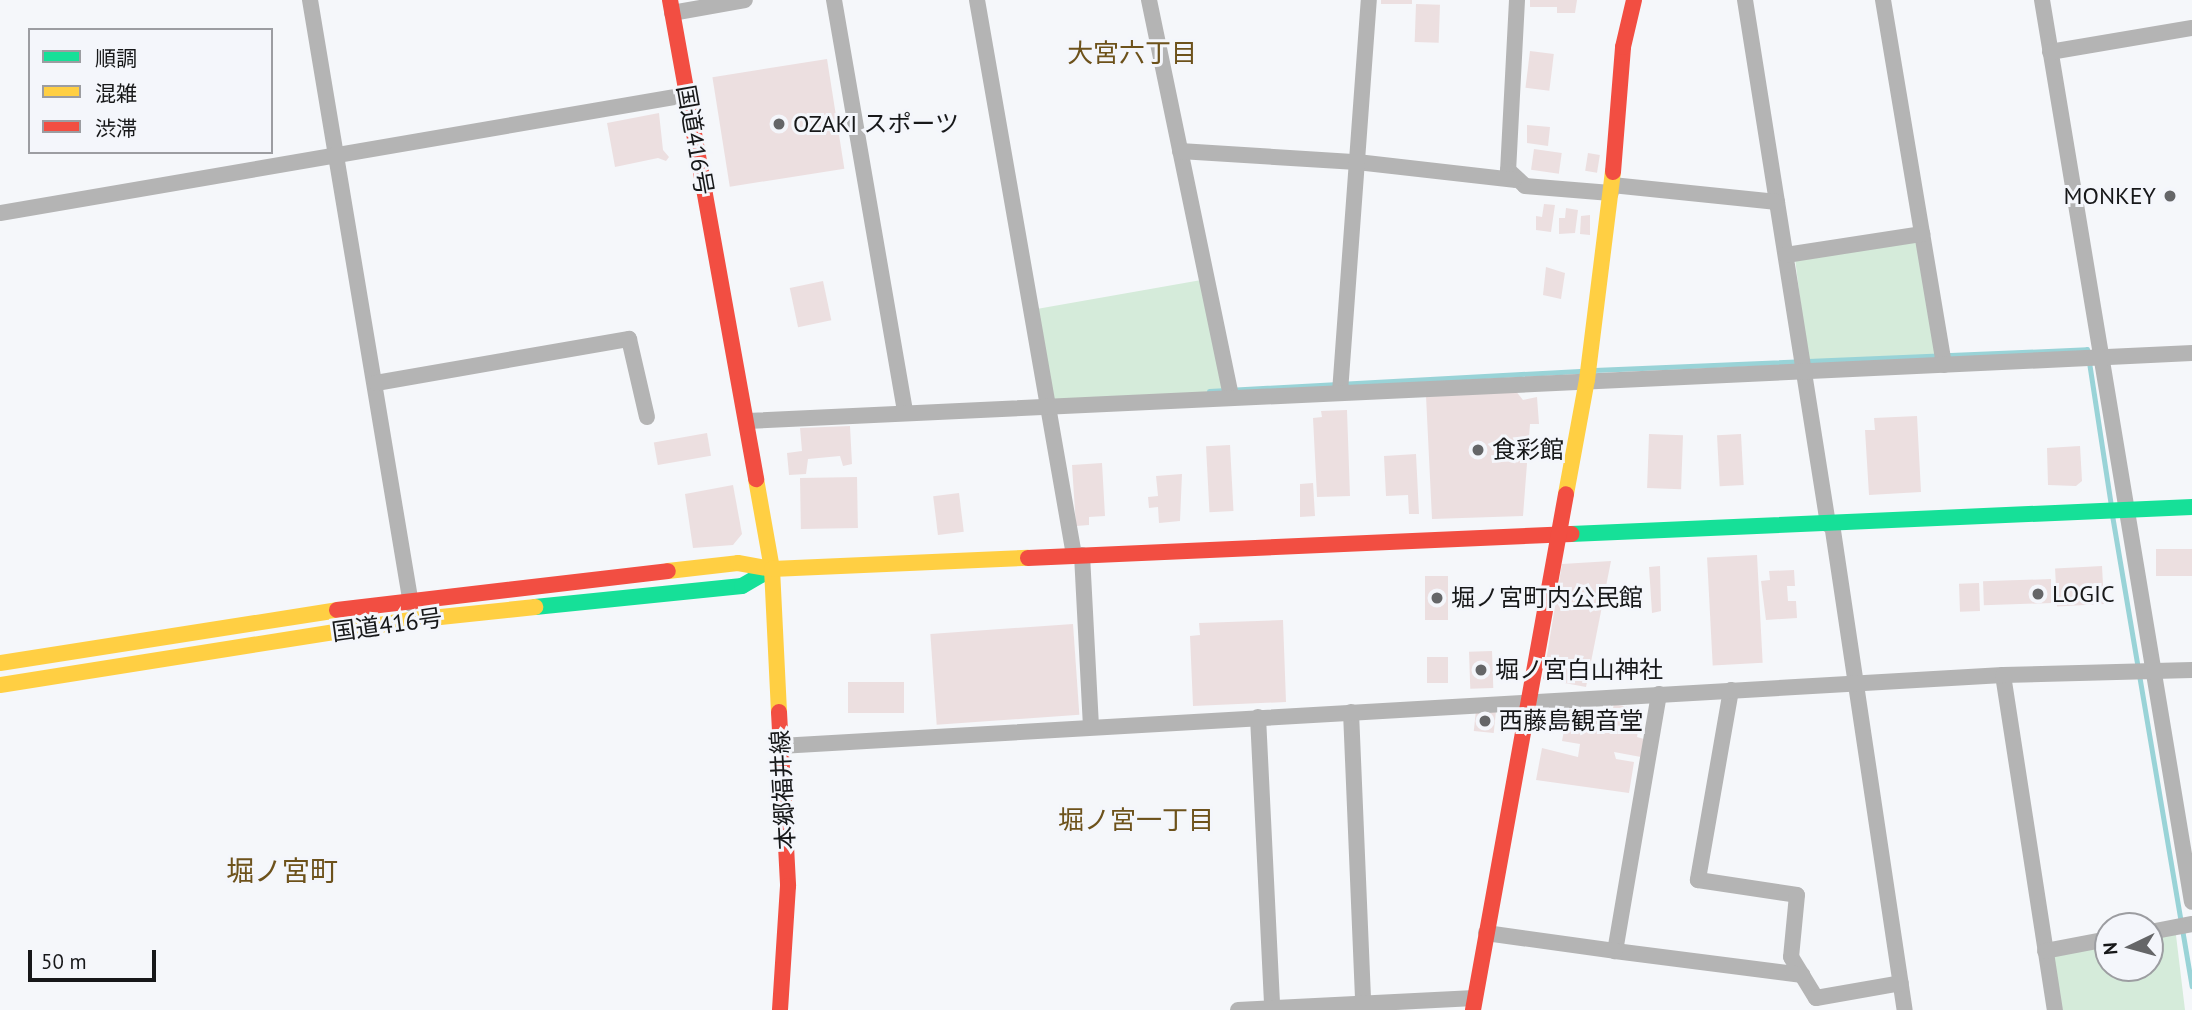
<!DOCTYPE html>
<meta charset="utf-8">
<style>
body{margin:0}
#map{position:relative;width:2192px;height:1010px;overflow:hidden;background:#f5f7fa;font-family:"PT Sans","Noto Sans JP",sans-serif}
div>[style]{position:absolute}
.green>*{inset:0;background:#d5ebda;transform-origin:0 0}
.stream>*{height:5px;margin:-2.5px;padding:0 2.5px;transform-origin:2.5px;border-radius:2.5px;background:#99d3d7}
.building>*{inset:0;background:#ecdfe0;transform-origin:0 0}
.street>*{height:16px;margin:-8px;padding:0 8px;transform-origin:8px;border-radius:8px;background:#b4b4b4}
.fast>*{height:16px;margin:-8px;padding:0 8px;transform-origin:8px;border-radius:8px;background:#16e098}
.slow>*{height:16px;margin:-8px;padding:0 8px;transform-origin:8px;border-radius:8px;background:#ffcf43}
.jam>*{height:16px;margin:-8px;padding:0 8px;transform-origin:8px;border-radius:8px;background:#f24e42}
.dots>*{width:19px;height:19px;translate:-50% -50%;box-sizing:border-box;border:4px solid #f4f6fb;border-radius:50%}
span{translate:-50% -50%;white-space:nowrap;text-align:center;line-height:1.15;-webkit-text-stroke:6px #f4f6fb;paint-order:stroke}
.poi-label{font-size:24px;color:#171819}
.left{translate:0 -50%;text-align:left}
.right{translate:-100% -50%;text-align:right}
.street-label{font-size:24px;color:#171819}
.neighbourhood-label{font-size:26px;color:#6d521b}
.quarter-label{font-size:28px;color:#6d521b}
.legend{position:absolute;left:28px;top:28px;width:245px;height:126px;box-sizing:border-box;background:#f4f6fb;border:2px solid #9c9da1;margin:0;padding:9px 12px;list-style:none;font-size:21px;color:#171819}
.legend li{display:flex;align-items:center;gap:14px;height:35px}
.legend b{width:35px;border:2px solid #9c9da1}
.north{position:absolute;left:2094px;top:912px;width:70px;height:70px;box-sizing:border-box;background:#f4f6fb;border:2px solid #9c9da1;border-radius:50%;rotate:265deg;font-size:19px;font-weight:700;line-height:28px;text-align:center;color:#171819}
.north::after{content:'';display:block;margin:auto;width:24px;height:32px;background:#656668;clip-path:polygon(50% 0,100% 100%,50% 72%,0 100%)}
.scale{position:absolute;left:28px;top:950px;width:128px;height:32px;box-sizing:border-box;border:4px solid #171819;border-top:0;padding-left:9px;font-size:21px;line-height:24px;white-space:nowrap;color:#171819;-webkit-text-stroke:5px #f4f6fb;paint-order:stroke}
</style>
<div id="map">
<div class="green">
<i style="left:1922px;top:234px;width:123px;height:129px;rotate:83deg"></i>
<i style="clip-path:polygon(1207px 279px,1231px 397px,1047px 406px,1031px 310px)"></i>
<i style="clip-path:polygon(2175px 927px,2185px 1010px,2055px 1010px,2045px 951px,2108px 939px,2108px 968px,2150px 968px,2150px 932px)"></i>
</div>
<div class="stream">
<i style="left:1594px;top:370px;width:493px;rotate:-2.4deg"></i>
<i style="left:2087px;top:349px;width:159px;rotate:81.3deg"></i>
<i style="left:1209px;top:391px;width:376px;rotate:-3.1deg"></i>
<i style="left:2112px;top:515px;width:478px;rotate:80.4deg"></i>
</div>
<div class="building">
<i style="left:1381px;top:0;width:31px;height:4px"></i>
<i style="clip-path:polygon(1530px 0,1577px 0,1575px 13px,1557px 13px,1557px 7px,1530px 7px)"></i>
<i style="left:1416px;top:4px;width:24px;height:38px;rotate:2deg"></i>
<i style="left:1530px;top:51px;width:24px;height:37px;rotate:7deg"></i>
<i style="left:827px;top:59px;width:111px;height:116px;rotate:81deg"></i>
<i style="clip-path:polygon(659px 113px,663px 150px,669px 157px,666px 161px,658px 158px,615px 167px,607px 123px)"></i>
<i style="clip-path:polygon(1527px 125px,1550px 127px,1548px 146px,1527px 143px)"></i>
<i style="left:1534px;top:149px;width:28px;height:21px;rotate:8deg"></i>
<i style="left:1588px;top:153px;width:12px;height:18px;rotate:9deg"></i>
<i style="clip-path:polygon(1544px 204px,1555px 205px,1551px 232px,1536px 230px,1536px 216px,1542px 217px)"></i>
<i style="clip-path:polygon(1566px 208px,1578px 210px,1575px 233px,1559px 234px,1559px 218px,1565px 218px)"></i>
<i style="clip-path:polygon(1590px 215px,1590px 235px,1580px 234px,1581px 216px)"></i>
<i style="clip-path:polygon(1546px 267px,1565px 273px,1561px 299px,1543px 295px)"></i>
<i style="left:823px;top:281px;width:40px;height:34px;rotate:78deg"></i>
<i style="clip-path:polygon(1515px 390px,1523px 400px,1537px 397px,1539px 424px,1530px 424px,1523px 516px,1432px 519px,1426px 396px)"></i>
<i style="clip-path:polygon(1347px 410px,1350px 496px,1317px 497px,1313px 418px,1322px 417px,1321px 411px)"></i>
<i style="clip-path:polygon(1917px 416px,1921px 492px,1869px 495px,1865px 430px,1875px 430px,1874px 418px)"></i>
<i style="clip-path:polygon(850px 426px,852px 464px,843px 466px,840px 456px,808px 459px,806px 474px,789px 475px,787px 453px,802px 451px,800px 428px)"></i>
<i style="left:707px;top:433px;width:23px;height:54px;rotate:80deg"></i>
<i style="left:1649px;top:434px;width:34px;height:54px;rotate:2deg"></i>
<i style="left:1741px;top:434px;width:51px;height:24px;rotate:87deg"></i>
<i style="left:1230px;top:445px;width:66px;height:24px;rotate:87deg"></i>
<i style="clip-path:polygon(2080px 446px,2082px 481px,2076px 486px,2048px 485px,2047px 448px)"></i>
<i style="clip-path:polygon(1416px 454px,1419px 514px,1409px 514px,1408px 495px,1386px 496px,1384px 456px)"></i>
<i style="clip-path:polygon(1102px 463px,1105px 516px,1089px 517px,1089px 525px,1076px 526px,1072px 465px)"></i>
<i style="clip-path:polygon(1182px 474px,1180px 521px,1159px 523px,1158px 507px,1149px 508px,1148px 497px,1158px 496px,1156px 476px)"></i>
<i style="left:857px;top:477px;width:51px;height:57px;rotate:89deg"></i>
<i style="clip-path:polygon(1313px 483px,1315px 516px,1300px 517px,1300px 484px)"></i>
<i style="clip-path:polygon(733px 485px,742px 534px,733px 545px,693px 548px,685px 494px)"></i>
<i style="left:959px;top:493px;width:39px;height:26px;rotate:83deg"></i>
<i style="left:2192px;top:549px;width:27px;height:36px;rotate:90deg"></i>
<i style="left:1757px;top:555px;width:108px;height:50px;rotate:87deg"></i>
<i style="clip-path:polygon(1611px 561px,1586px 687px,1543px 679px,1562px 564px)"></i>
<i style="clip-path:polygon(1660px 566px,1661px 611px,1652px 613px,1649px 567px)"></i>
<i style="left:2102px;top:566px;width:38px;height:47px;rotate:87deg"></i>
<i style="clip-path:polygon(1794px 570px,1795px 586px,1787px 586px,1788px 601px,1796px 601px,1797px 618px,1766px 620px,1761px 581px,1770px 580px,1769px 571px)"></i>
<i style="left:1425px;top:576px;width:23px;height:44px"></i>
<i style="left:2051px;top:579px;width:24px;height:68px;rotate:88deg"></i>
<i style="left:1979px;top:583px;width:28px;height:20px;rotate:88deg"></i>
<i style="clip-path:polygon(1283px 620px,1286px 702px,1193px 706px,1190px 636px,1200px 635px,1199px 623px)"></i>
<i style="left:1073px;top:624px;width:91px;height:143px;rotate:86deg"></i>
<i style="left:1492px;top:651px;width:37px;height:23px;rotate:88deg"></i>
<i style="left:1427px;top:657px;width:21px;height:26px"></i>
<i style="left:904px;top:682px;width:31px;height:56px;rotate:90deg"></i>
<i style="clip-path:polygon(1614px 704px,1642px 710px,1637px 737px,1644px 739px,1641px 757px,1614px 752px,1616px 759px,1634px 762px,1629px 793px,1536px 780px,1542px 748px,1578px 757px,1580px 744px,1562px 741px,1568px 709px,1612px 712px)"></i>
<i style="left:1476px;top:710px;width:20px;height:21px;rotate:6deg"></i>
</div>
<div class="street">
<i style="left:310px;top:0;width:612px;rotate:80.51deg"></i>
<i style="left:834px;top:0;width:419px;rotate:80.2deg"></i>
<i style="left:977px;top:0;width:563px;rotate:80.09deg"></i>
<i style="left:1149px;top:0;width:405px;rotate:78.3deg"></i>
<i style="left:1517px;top:0;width:170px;rotate:93deg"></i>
<i style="left:1508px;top:170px;width:23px;rotate:43deg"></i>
<i style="left:1525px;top:186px;width:86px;rotate:4.7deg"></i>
<i style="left:1745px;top:0;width:531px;rotate:81deg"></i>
<i style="left:1883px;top:0;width:370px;rotate:80.5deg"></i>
<i style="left:2042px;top:0;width:914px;rotate:80.56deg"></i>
<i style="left:672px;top:13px;width:74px;rotate:-10.1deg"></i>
<i style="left:2050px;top:52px;width:144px;rotate:-9.6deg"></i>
<i style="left:1180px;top:151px;width:177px;rotate:3.6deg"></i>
<i style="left:1357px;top:162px;width:158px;rotate:6.5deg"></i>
<i style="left:1612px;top:185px;width:166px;rotate:5.9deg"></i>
<i style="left:0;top:213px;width:697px;rotate:-9.75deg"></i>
<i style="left:1786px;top:255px;width:138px;rotate:-8.8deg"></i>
<i style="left:376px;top:383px;width:257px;rotate:-9.9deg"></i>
<i style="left:629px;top:339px;width:80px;rotate:77deg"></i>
<i style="left:1340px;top:392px;width:393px;rotate:-85.8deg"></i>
<i style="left:747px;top:421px;width:1447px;rotate:-2.69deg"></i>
<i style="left:1832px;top:524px;width:491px;rotate:81.5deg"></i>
<i style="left:1082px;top:555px;width:172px;rotate:87deg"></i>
<i style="left:2003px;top:675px;width:339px;rotate:81.2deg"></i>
<i style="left:1731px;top:690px;width:193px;rotate:99.9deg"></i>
<i style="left:1698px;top:880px;width:100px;rotate:8.6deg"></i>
<i style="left:1797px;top:895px;width:62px;rotate:95.5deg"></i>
<i style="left:1791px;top:957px;width:48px;rotate:58.6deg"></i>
<i style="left:1816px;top:998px;width:86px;rotate:-10deg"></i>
<i style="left:1659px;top:694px;width:261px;rotate:99.7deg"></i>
<i style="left:1615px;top:951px;width:189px;rotate:7.3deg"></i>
<i style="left:1351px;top:712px;width:292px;rotate:87.6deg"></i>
<i style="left:1258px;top:717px;width:291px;rotate:87.2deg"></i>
<i style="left:780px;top:746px;width:1225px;rotate:-3.32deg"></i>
<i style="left:2003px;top:675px;width:189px;rotate:-1.5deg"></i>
<i style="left:2150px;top:932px;width:43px;rotate:-10.8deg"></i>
<i style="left:1486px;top:933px;width:130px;rotate:7.9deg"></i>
<i style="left:2045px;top:951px;width:64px;rotate:-10.8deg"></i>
<i style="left:1238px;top:1010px;width:237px;rotate:-2.9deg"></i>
</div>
<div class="fast">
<i style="left:1571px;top:534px;width:622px;rotate:-2.49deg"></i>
<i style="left:535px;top:607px;width:208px;rotate:-5.8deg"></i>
<i style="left:742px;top:586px;width:34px;rotate:-30deg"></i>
</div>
<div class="slow">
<i style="left:756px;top:479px;width:91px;rotate:79.9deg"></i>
<i style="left:1566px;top:494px;width:116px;rotate:-79.6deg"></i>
<i style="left:1587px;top:380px;width:210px;rotate:-82.9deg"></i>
<i style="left:668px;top:571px;width:70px;rotate:-6.5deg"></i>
<i style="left:738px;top:563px;width:35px;rotate:10deg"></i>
<i style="left:0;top:663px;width:341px;rotate:-8.9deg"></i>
<i style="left:0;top:685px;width:417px;rotate:-9deg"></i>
<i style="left:412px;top:620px;width:124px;rotate:-6deg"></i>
<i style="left:779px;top:712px;width:143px;rotate:-92.8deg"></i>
<i style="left:772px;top:569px;width:256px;rotate:-2.5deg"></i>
</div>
<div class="jam">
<i style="left:670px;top:0;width:487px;rotate:79.8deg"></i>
<i style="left:1613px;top:172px;width:125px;rotate:-85.4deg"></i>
<i style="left:1623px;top:47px;width:48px;rotate:-76.8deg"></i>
<i style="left:1028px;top:558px;width:544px;rotate:-2.53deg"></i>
<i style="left:337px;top:610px;width:333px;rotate:-6.7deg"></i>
<i style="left:779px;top:712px;width:174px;rotate:87deg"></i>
<i style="left:788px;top:886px;width:124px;rotate:93.7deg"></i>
<i style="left:1473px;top:1010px;width:524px;rotate:-79.78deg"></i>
</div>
<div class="dots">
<i style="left:779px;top:124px;background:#656668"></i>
<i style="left:2170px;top:196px;background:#656668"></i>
<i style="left:1478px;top:450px;background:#656668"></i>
<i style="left:2038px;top:594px;background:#656668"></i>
<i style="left:1437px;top:598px;background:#656668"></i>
<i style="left:1481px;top:670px;background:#656668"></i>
<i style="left:1485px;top:721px;background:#656668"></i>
</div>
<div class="poi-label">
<span class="left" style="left:793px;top:124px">OZAKI スポーツ</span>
<span class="right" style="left:2156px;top:196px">MONKEY</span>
<span class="left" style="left:1492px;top:450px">食彩館</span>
<span class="left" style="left:2052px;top:594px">LOGIC</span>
<span class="left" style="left:1451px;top:598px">堀ノ宮町内公民館</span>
<span class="left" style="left:1495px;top:670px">堀ノ宮白山神社</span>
<span class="left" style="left:1499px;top:721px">西藤島観音堂</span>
</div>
<div class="street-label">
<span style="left:695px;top:140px;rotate:80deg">国道416号</span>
<span style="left:387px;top:625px;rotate:-8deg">国道416号</span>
<span style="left:783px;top:790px;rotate:-93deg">本郷福井線</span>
</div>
<div class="neighbourhood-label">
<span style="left:1132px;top:53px">大宮六丁目</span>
<span style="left:1136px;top:820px">堀ノ宮一丁目</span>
</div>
<div class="quarter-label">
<span style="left:282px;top:871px">堀ノ宮町</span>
</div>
<ul class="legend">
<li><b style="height:9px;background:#16e098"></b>順調</li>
<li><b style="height:9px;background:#ffcf43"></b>混雑</li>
<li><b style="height:9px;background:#f24e42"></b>渋滞</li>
</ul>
<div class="north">N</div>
<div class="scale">50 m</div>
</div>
